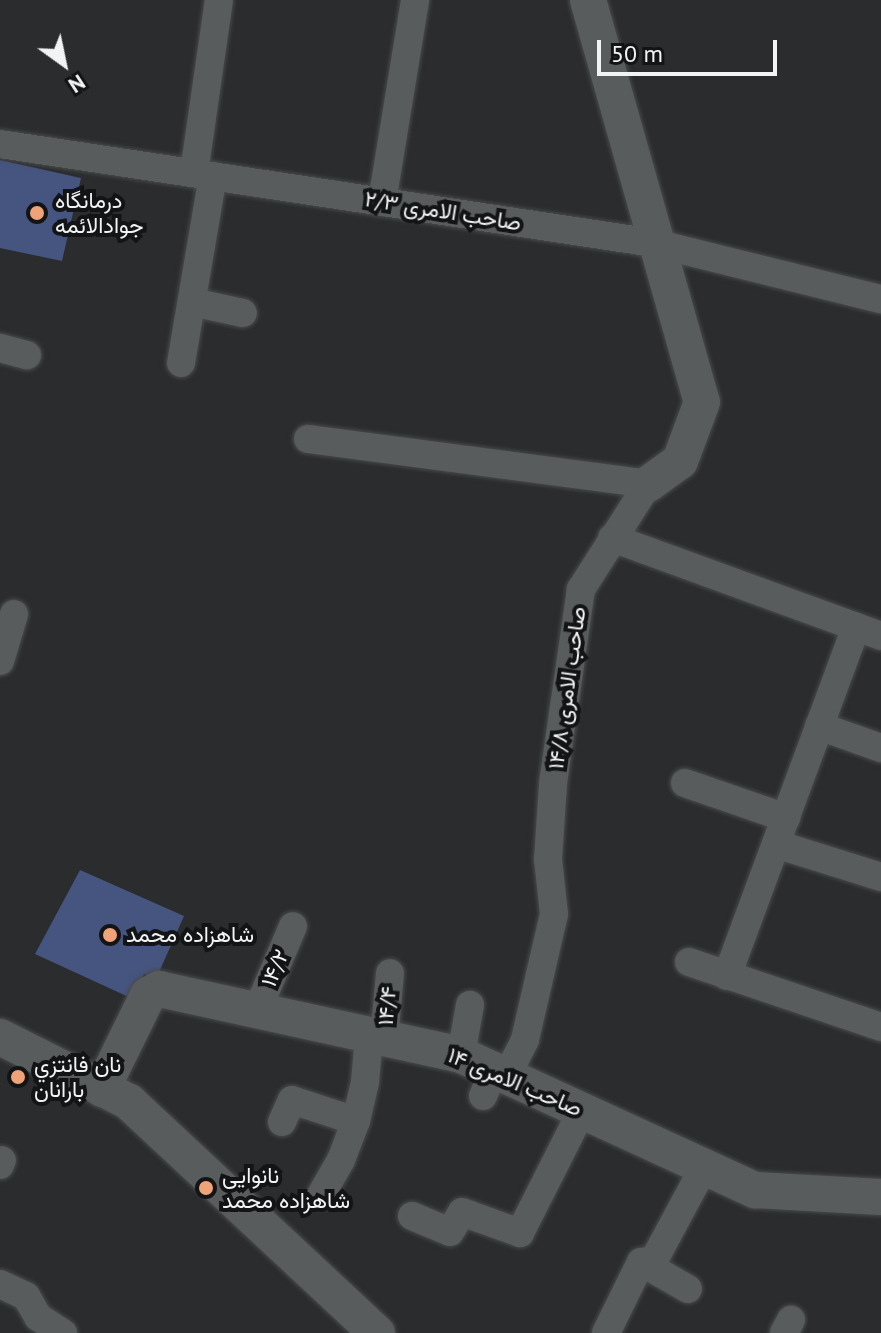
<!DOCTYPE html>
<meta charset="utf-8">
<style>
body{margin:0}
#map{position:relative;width:881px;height:1333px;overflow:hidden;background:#2a2c2d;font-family:"PT Sans",Vazirmatn,sans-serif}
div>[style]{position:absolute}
.building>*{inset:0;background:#465580}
.roads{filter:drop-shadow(0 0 2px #484a4b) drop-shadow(0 0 2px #484a4b)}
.minor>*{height:28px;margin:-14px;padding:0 14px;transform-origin:14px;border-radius:14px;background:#595c5d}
.tertiary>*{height:36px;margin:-18px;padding:0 18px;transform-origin:18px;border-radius:18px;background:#595c5d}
.dots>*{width:22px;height:22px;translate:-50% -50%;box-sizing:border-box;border:4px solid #131415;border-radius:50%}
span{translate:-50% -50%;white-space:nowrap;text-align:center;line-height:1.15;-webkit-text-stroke:8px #131415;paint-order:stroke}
.poi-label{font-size:22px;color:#f1f3f4}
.left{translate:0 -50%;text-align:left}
.street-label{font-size:22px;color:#f1f3f4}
.north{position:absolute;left:24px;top:24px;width:80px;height:80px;-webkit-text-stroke:6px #131415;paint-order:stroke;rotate:147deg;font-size:22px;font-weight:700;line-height:32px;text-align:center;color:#f1f3f4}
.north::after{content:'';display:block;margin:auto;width:28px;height:36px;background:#f1f3f4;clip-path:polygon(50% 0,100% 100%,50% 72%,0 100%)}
.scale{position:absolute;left:597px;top:40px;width:180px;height:36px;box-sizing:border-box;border:4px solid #f1f3f4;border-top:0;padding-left:10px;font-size:24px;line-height:28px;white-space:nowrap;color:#f1f3f4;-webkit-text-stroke:6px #131415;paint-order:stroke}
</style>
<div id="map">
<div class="building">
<i style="clip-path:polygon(0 160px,81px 178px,62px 261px,0 248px)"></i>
<i style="clip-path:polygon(80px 870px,184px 916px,156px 979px,144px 974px,133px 999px,35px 954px)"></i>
</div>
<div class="roads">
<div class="minor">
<i style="left:0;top:144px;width:661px;rotate:8.61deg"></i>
<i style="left:654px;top:243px;width:234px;rotate:13.9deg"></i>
<i style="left:194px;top:173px;width:175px;rotate:-81.8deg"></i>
<i style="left:382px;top:202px;width:205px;rotate:-80.7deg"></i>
<i style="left:192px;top:302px;width:52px;rotate:12.2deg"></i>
<i style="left:0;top:348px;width:28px;rotate:15deg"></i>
<i style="left:181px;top:363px;width:190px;rotate:-80.3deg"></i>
<i style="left:308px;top:439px;width:343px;rotate:7.5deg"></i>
<i style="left:648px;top:484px;width:125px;rotate:122.5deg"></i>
<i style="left:581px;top:589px;width:197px;rotate:98.2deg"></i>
<i style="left:553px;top:784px;width:75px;rotate:93.8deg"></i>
<i style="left:548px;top:859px;width:55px;rotate:83.8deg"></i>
<i style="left:554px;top:914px;width:129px;rotate:103deg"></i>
<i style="left:525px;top:1040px;width:30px;rotate:117deg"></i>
<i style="left:511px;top:1067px;width:11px;rotate:139deg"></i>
<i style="left:612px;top:538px;width:286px;rotate:20deg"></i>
<i style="left:0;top:661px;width:49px;rotate:-73.4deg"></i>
<i style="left:819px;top:726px;width:66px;rotate:19.5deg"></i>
<i style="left:685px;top:783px;width:107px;rotate:19.1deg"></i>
<i style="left:776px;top:844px;width:110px;rotate:17.4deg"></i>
<i style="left:689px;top:962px;width:203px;rotate:18.7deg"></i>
<i style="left:727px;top:976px;width:372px;rotate:-69.7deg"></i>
<i style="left:257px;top:1011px;width:92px;rotate:-67deg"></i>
<i style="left:384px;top:1039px;width:66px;rotate:-84.8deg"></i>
<i style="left:461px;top:1055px;width:51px;rotate:-79.8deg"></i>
<i style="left:483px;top:1096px;width:28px;rotate:-67deg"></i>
<i style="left:282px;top:1122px;width:24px;rotate:-66deg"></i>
<i style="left:292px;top:1100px;width:67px;rotate:18.2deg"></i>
<i style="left:0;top:1165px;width:5px;rotate:-68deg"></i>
<i style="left:321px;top:1195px;width:40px;rotate:-60.3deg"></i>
<i style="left:341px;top:1160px;width:42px;rotate:-69deg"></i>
<i style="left:356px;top:1121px;width:40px;rotate:-77deg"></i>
<i style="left:365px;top:1082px;width:46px;rotate:-85deg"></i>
<i style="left:412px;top:1216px;width:41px;rotate:22.8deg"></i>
<i style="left:450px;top:1232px;width:23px;rotate:-59deg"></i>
<i style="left:462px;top:1212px;width:62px;rotate:19.9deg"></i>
<i style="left:520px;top:1233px;width:138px;rotate:-63.2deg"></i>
<i style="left:641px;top:1262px;width:54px;rotate:29.9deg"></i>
<i style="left:0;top:1284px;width:29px;rotate:25deg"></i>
<i style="left:26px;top:1296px;width:24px;rotate:60deg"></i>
<i style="left:38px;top:1317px;width:30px;rotate:33deg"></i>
<i style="left:606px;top:1333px;width:79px;rotate:-63.8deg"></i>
<i style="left:641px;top:1262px;width:13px;rotate:-9deg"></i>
<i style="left:654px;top:1260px;width:106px;rotate:-61.7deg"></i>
<i style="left:784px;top:1333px;width:15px;rotate:-62deg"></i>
</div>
<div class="tertiary">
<i style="left:588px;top:0;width:418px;rotate:74.2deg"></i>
<i style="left:702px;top:402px;width:63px;rotate:110.4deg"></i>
<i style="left:680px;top:461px;width:39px;rotate:144deg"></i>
<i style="left:0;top:1037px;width:144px;rotate:26.7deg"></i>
<i style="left:129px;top:1102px;width:339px;rotate:43deg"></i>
<i style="left:102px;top:1089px;width:105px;rotate:-63.9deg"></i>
<i style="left:148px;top:995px;width:13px;rotate:-29deg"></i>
<i style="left:159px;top:989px;width:309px;rotate:12.3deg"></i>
<i style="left:461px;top:1055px;width:324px;rotate:24.7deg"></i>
<i style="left:755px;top:1190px;width:126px;rotate:3.2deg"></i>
</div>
</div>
<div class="dots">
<i style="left:37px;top:213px;background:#f0a279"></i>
<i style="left:110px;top:935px;background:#f0a279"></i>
<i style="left:18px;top:1077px;background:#f0a279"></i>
<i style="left:206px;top:1188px;background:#f0a279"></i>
</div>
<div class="poi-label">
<span class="left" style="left:55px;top:213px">درمانگاه<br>جوادالائمه</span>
<span class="left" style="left:126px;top:935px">شاهزاده محمد</span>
<span class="left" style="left:34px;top:1077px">نان فانتزي<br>بارانان</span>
<span class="left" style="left:222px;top:1188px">نانوایی<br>شاهزاده محمد</span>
</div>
<div class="street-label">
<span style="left:443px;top:211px;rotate:9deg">۲/۳ صاحب الامری</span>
<span style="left:567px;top:688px;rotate:-82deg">صاحب الامری ۱۴/۸</span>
<span style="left:275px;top:968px;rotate:-67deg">۱۴/۲</span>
<span style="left:387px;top:1006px;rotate:-85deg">۱۴/۴</span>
<span style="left:515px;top:1082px;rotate:23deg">۱۴ صاحب الامری</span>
</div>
<div class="north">N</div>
<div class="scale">50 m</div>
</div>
